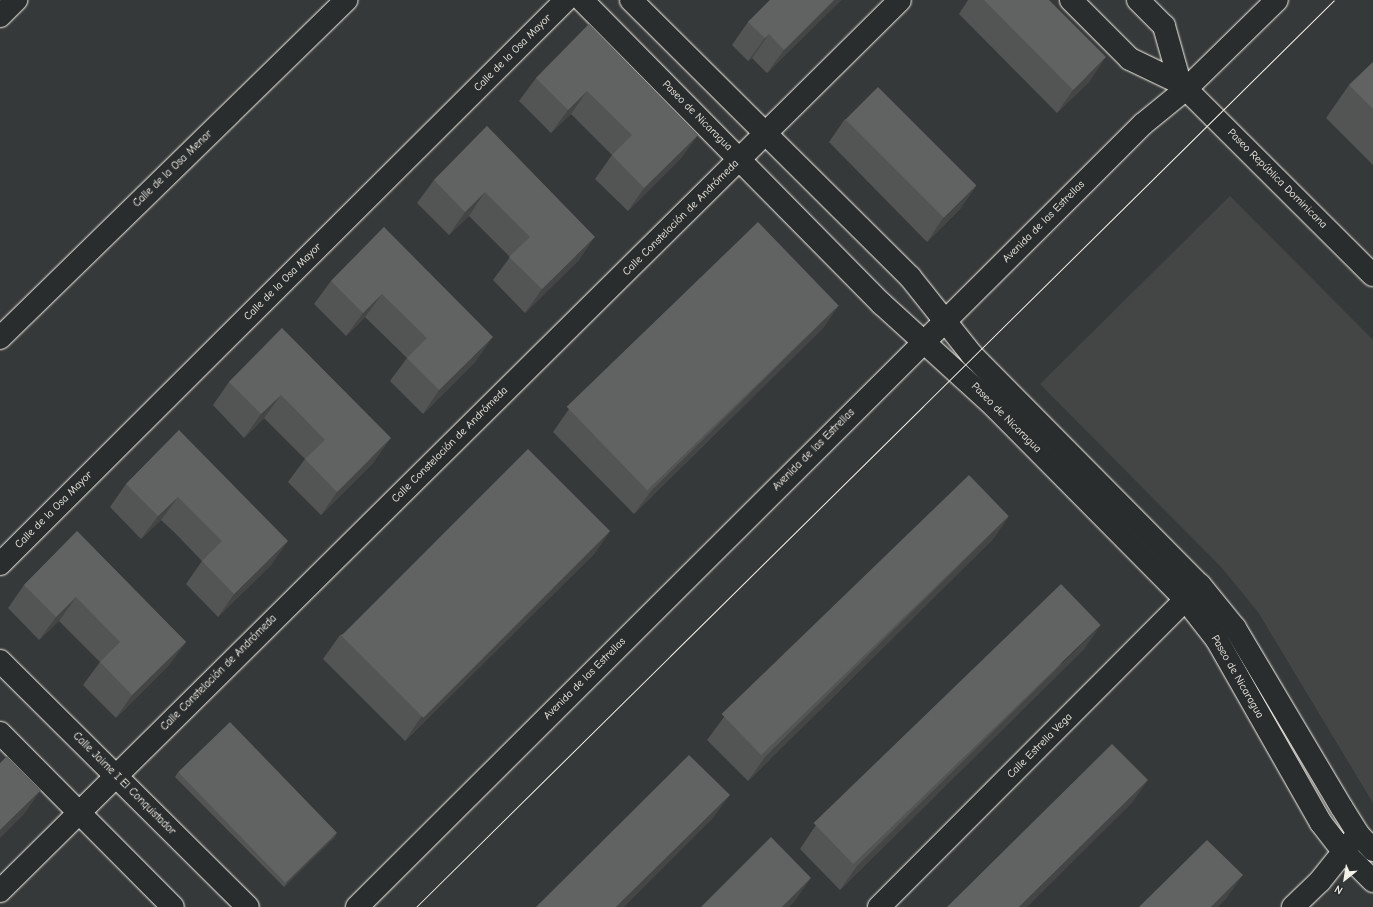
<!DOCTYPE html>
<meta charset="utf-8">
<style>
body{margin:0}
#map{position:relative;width:1373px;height:907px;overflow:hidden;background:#363939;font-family:"Comic Neue",sans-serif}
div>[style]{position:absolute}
.built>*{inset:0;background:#434645}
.roads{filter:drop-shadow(0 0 1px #f4f1e8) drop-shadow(0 0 1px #f4f1e8)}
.minor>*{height:22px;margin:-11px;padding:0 11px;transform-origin:11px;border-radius:11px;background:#2a2d2e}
.tertiary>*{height:22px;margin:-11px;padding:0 11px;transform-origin:11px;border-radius:11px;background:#2a2d2e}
.tram>*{height:1px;margin:-0.5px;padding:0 0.5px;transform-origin:0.5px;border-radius:0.5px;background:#f4f1e8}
.wall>*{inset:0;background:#535554}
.shaded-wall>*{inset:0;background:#444545}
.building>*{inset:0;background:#616362;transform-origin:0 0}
span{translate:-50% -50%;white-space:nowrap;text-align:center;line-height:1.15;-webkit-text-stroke:3px #2a2d2e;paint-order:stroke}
.street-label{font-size:11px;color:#f4f1e8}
.north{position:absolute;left:1325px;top:859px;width:40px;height:40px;-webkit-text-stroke:3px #2a2d2e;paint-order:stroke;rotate:210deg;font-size:11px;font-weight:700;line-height:16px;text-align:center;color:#f4f1e8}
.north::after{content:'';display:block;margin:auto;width:14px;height:18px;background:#f4f1e8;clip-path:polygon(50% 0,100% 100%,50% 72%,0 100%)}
</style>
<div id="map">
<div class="built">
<i style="clip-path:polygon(1230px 196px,1373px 340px,1373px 803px,1258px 612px,1221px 567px,1040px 384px)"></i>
</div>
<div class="roads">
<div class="minor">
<i style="left:582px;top:0;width:427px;rotate:45.4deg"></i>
<i style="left:882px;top:304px;width:153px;rotate:42.3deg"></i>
<i style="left:995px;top:407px;width:270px;rotate:45.3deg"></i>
<i style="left:1185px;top:599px;width:52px;rotate:52deg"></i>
<i style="left:1217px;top:640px;width:210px;rotate:60.4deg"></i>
<i style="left:1321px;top:823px;width:37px;rotate:52deg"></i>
<i style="left:1344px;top:852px;width:41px;rotate:45deg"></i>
<i style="left:631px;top:0;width:393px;rotate:44.8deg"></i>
<i style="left:910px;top:277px;width:100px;rotate:51.5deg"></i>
<i style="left:972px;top:355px;width:324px;rotate:45.3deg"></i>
<i style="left:1200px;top:585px;width:55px;rotate:50.9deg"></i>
<i style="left:1235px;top:628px;width:209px;rotate:59.3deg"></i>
<i style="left:1342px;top:808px;width:31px;rotate:58deg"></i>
<i style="left:1358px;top:834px;width:22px;rotate:47deg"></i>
<i style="left:1071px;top:0;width:83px;rotate:45deg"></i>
<i style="left:1130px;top:59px;width:55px;rotate:25.6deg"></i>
<i style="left:1180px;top:83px;width:272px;rotate:44.9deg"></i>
<i style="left:1138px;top:0;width:37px;rotate:45deg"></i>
<i style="left:1164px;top:26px;width:59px;rotate:74.3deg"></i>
<i style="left:0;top:16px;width:23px;rotate:-45deg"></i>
<i style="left:0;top:338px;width:484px;rotate:-44.3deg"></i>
<i style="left:0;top:564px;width:799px;rotate:-44.9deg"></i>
<i style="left:0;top:661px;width:349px;rotate:44.8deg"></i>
<i style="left:0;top:733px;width:245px;rotate:45.2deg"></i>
<i style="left:0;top:891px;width:1266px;rotate:-44.71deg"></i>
<i style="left:879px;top:907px;width:448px;rotate:-45.1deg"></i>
<i style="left:1293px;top:907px;width:37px;rotate:-44deg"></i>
<i style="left:1320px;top:881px;width:51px;rotate:-51.3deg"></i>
</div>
<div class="tertiary">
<i style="left:357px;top:907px;width:1109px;rotate:-44.89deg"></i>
<i style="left:1143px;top:124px;width:55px;rotate:-39.1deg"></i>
<i style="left:1186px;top:89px;width:127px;rotate:-44.4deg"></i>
</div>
</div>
<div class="tram">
<i style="left:416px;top:907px;width:1290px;rotate:-44.65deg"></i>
</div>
<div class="wall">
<i style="clip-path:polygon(770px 0,841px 0,767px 73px,752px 58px,748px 61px,732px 45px,748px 22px)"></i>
<i style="clip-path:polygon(968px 0,1049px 0,1090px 81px,1057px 113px,959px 14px)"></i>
<i style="clip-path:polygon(589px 24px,698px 135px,681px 158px,628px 211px,595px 179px,612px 155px,571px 114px,551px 133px,519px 101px,536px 78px)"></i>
<i style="clip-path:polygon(1373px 62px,1373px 165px,1326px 118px,1349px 85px)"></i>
<i style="clip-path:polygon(845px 119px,976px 186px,960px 209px,927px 242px,829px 142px)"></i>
<i style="clip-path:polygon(487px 126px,579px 260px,525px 313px,493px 280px,510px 257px,469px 216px,449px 235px,417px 203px,434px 180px)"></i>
<i style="clip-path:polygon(384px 227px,476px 361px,423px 414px,390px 381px,407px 358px,365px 317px,346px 336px,314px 304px,331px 281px)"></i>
<i style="clip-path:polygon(839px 305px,823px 328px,634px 514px,553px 432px,569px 409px)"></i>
<i style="clip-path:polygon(282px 328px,374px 462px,321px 515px,288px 482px,305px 459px,264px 418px,244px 438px,213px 405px,229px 382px)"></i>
<i style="clip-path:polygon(179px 430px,272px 564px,218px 617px,186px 584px,202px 561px,175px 533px,161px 520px,141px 539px,110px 507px,126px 484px)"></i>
<i style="clip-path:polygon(1009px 516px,993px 539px,748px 781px,707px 740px,724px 717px)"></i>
<i style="clip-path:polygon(77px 531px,186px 642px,169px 665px,116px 718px,83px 685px,100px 662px,59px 621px,39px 640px,8px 608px,24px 585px)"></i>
<i style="clip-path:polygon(610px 531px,594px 554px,405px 741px,323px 659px,340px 635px)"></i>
<i style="clip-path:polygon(1085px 648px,840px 890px,800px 849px,816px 825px)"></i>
<i style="clip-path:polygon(178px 772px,335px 837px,284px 887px,175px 777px)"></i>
</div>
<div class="shaded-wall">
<i style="clip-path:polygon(834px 0,841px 0,767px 73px,784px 50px)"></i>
<i style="clip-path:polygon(769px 34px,752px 58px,748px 61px,765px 38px)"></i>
<i style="clip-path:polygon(1106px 57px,1090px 81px,1057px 113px,1073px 90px)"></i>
<i style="clip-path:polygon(587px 91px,571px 114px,551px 133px,568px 110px)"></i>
<i style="clip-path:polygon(698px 135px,681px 158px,628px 211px,644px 188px)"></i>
<i style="clip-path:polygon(976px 186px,960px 209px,927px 242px,943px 218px)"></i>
<i style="clip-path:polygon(485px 192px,469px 216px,449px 235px,465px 212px)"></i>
<i style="clip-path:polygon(595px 237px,579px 260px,525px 313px,542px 289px)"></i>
<i style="clip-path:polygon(382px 294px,365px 317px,346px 336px,363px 313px)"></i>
<i style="clip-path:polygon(839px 305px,823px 328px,634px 514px,651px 491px)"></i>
<i style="clip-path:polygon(493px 337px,476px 361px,423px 414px,439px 390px)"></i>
<i style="clip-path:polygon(281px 395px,264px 418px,244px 438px,261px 414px)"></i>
<i style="clip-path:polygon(391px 438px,374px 462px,321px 515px,337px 492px)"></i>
<i style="clip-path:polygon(178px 497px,161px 520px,141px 539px,158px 516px)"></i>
<i style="clip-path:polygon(1009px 516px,993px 539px,748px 781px,765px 757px)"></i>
<i style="clip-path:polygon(610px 531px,594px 554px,405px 741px,421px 717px)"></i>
<i style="clip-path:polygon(288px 541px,272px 564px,218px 617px,234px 594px)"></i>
<i style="clip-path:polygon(76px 597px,59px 621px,39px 640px,56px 617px)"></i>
<i style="clip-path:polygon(1101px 625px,1085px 648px,840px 890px,857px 866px)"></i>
<i style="clip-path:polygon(186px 642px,169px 665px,116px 718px,132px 695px)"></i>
<i style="clip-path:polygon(1148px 780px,1132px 803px,1027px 907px,1019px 907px)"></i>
<i style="clip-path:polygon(41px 790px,25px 813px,0 838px,0 830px)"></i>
<i style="clip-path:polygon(730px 795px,713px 818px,624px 907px,616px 907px)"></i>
<i style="clip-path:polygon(338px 832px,335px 837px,284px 887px,287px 882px)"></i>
<i style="clip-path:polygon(1243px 875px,1226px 899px,1218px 907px,1211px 907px)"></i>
<i style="clip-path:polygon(811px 878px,795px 901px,789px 907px,782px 907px)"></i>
</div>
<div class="building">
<i style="clip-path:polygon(770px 0,834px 0,784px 50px,769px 34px,765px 38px,748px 22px)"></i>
<i style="clip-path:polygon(984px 0,1049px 0,1106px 57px,1073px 90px)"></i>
<i style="clip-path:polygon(589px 24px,698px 135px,644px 188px,612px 155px,632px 135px,587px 91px,568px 110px,536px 78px)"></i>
<i style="clip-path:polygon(1373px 62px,1373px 109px,1349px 85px)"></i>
<i style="left:878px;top:87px;width:139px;height:46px;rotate:45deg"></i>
<i style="clip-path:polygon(487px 126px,595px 237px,542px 289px,509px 257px,530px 237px,485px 192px,465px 212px,434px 180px)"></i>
<i style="left:758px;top:222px;width:116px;height:266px;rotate:46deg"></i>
<i style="clip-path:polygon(384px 227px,493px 337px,439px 390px,407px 358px,427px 338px,382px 294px,363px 313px,331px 281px)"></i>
<i style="clip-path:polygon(282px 328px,391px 438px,337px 492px,305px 459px,325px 440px,294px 408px,281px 395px,261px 414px,229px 382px)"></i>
<i style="clip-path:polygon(179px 430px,288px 541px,234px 594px,202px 561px,222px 541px,178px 497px,158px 516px,126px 484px)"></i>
<i style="left:528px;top:449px;width:116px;height:264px;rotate:45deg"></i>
<i style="left:969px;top:475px;width:57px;height:344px;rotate:46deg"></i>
<i style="clip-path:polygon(77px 531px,186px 642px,132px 695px,100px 662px,120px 642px,76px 597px,56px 617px,24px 585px)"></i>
<i style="left:1061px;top:584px;width:57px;height:344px;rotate:46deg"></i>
<i style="left:230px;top:722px;width:154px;height:72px;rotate:46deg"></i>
<i style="clip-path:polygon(1112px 744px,1148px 780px,1019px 907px,947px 907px)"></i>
<i style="clip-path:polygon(689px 755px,730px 795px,616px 907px,536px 907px)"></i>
<i style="clip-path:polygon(7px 756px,41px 790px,0 830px,0 763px)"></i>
<i style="clip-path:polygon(771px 837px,811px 878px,782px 907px,701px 907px)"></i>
<i style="clip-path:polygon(1207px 840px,1243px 875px,1211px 907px,1139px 907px)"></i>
</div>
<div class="street-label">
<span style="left:513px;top:53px;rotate:-45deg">Calle de la Osa Mayor</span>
<span style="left:697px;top:116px;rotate:45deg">Paseo de Nicaragua</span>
<span style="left:173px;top:169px;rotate:-44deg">Calle de la Osa Menor</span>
<span style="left:1277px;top:179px;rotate:45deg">Paseo República Dominicana</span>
<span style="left:681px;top:218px;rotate:-45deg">Calle Constelación de Andrómeda</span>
<span style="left:1044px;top:222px;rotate:-45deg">Avenida de las Estrellas</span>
<span style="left:283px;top:282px;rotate:-45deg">Calle de la Osa Mayor</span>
<span style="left:1006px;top:418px;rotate:45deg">Paseo de Nicaragua</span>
<span style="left:450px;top:445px;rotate:-45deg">Calle Constelación de Andrómeda</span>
<span style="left:814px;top:450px;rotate:-45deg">Avenida de las Estrellas</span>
<span style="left:54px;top:510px;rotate:-45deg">Calle de la Osa Mayor</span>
<span style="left:219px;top:673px;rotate:-45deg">Calle Constelación de Andrómeda</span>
<span style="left:1237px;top:677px;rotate:60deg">Paseo de Nicaragua</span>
<span style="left:585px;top:679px;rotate:-45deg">Avenida de las Estrellas</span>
<span style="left:1040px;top:746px;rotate:-45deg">Calle Estrella Vega</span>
<span style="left:124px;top:784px;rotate:45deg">Calle Jaime I El Conquistador</span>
</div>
<div class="north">N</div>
</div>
